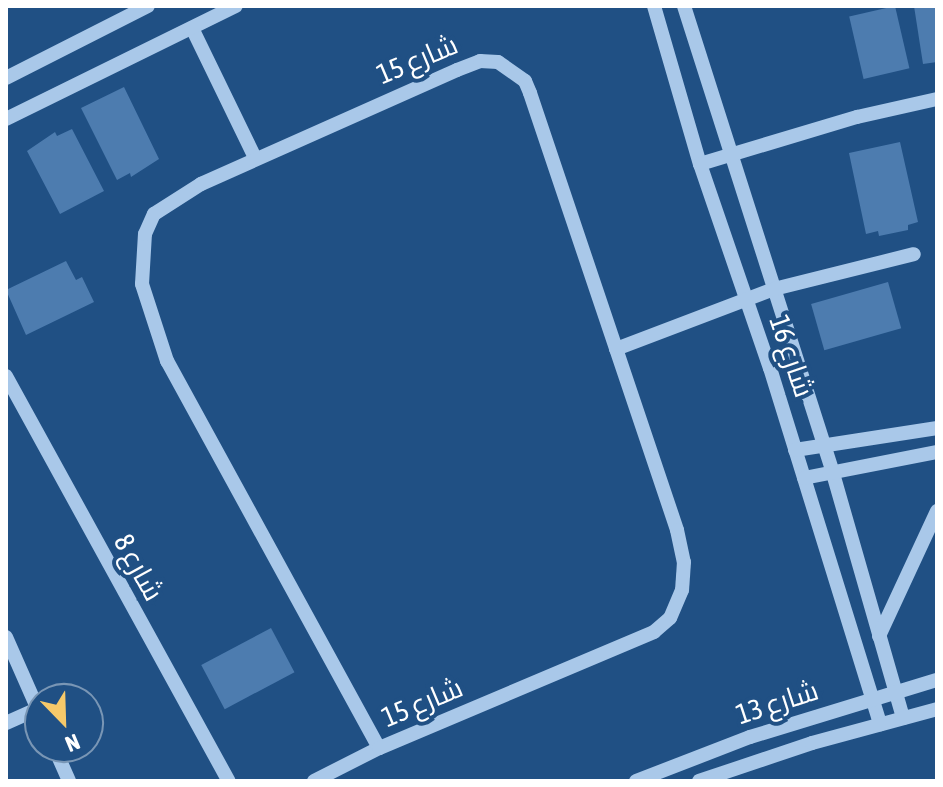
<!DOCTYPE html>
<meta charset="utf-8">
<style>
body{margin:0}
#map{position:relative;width:943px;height:787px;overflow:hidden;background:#205084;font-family:"Asap Condensed",Cairo,sans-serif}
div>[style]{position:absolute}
.building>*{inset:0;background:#4d7caf;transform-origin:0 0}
.minor>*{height:14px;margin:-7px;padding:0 7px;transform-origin:7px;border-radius:7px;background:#a9c8e9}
span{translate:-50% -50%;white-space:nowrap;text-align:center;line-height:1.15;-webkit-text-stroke:8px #205084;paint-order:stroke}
.street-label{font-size:28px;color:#fff}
.frame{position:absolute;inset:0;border:8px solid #fff;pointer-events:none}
.north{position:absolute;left:24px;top:683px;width:80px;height:80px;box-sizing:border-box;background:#205084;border:2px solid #7996b5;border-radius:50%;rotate:157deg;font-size:22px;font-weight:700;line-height:32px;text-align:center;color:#fff}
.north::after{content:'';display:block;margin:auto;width:28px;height:36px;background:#f6c96a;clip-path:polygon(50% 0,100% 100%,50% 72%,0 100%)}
</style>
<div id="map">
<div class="building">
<i style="left:895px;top:6px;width:64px;height:47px;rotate:77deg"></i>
<i style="clip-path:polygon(914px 6px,937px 6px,937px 62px,923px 64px)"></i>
<i style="clip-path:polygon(124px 87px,159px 159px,131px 177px,130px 173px,117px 180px,81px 108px)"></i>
<i style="clip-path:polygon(72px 129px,104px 191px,60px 214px,27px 151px,55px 132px,57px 136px)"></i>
<i style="clip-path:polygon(900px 142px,918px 222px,908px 225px,908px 230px,879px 236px,878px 231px,866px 234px,849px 153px)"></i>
<i style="clip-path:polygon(66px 261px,76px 280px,82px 277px,94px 302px,26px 335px,6px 290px)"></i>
<i style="left:888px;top:282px;width:48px;height:80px;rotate:74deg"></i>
<i style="left:271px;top:628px;width:50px;height:79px;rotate:62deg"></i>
</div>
<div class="minor">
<i style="left:654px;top:6px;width:165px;rotate:73.8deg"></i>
<i style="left:700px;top:164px;width:216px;rotate:71.1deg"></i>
<i style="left:770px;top:368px;width:373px;rotate:72.8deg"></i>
<i style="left:684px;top:6px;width:487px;rotate:72.3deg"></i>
<i style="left:832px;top:470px;width:258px;rotate:74deg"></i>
<i style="left:192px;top:28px;width:144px;rotate:64.1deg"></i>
<i style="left:6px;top:78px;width:159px;rotate:-26.9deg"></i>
<i style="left:6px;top:119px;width:256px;rotate:-26.2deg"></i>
<i style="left:700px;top:164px;width:164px;rotate:-16.7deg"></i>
<i style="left:857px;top:117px;width:82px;rotate:-12.7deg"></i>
<i style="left:616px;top:349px;width:169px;rotate:-20.8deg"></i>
<i style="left:774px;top:289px;width:144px;rotate:-14deg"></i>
<i style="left:6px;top:376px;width:462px;rotate:61.2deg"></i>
<i style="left:795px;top:450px;width:144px;rotate:-8.8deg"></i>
<i style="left:804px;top:478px;width:136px;rotate:-11.1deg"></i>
<i style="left:879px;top:636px;width:138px;rotate:-65.1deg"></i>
<i style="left:6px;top:637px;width:84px;rotate:66.2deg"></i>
<i style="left:6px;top:723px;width:35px;rotate:-24deg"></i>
<i style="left:54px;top:747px;width:37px;rotate:66deg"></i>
<i style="left:314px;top:781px;width:73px;rotate:-26.9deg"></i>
<i style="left:379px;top:748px;width:441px;rotate:-118.7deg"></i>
<i style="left:167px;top:361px;width:81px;rotate:-108deg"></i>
<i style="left:142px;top:284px;width:50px;rotate:-86.6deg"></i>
<i style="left:145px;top:234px;width:22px;rotate:-66deg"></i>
<i style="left:154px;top:214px;width:56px;rotate:-32.6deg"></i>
<i style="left:201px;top:184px;width:280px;rotate:-24deg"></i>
<i style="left:457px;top:70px;width:25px;rotate:-21deg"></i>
<i style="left:480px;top:61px;width:18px;rotate:3deg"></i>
<i style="left:498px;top:62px;width:33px;rotate:35deg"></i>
<i style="left:525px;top:81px;width:13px;rotate:67deg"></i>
<i style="left:530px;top:93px;width:461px;rotate:71.4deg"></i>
<i style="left:677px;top:530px;width:33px;rotate:78deg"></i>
<i style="left:684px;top:562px;width:28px;rotate:94deg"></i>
<i style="left:682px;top:590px;width:30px;rotate:113deg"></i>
<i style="left:670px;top:618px;width:21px;rotate:139deg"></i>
<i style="left:654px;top:632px;width:298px;rotate:157.1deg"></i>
<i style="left:636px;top:781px;width:122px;rotate:-21.1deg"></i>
<i style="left:750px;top:737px;width:195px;rotate:-17deg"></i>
<i style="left:699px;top:781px;width:119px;rotate:-18.6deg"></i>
<i style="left:812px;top:743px;width:130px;rotate:-15.2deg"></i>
</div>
<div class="street-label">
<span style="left:417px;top:59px;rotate:-23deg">شارع 15</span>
<span style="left:792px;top:356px;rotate:71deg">شارع 16</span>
<span style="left:139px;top:567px;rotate:61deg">شارع 8</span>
<span style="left:422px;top:702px;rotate:-23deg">شارع 15</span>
<span style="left:777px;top:702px;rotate:-18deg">شارع 13</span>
</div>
<div class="frame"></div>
<div class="north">N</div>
</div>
